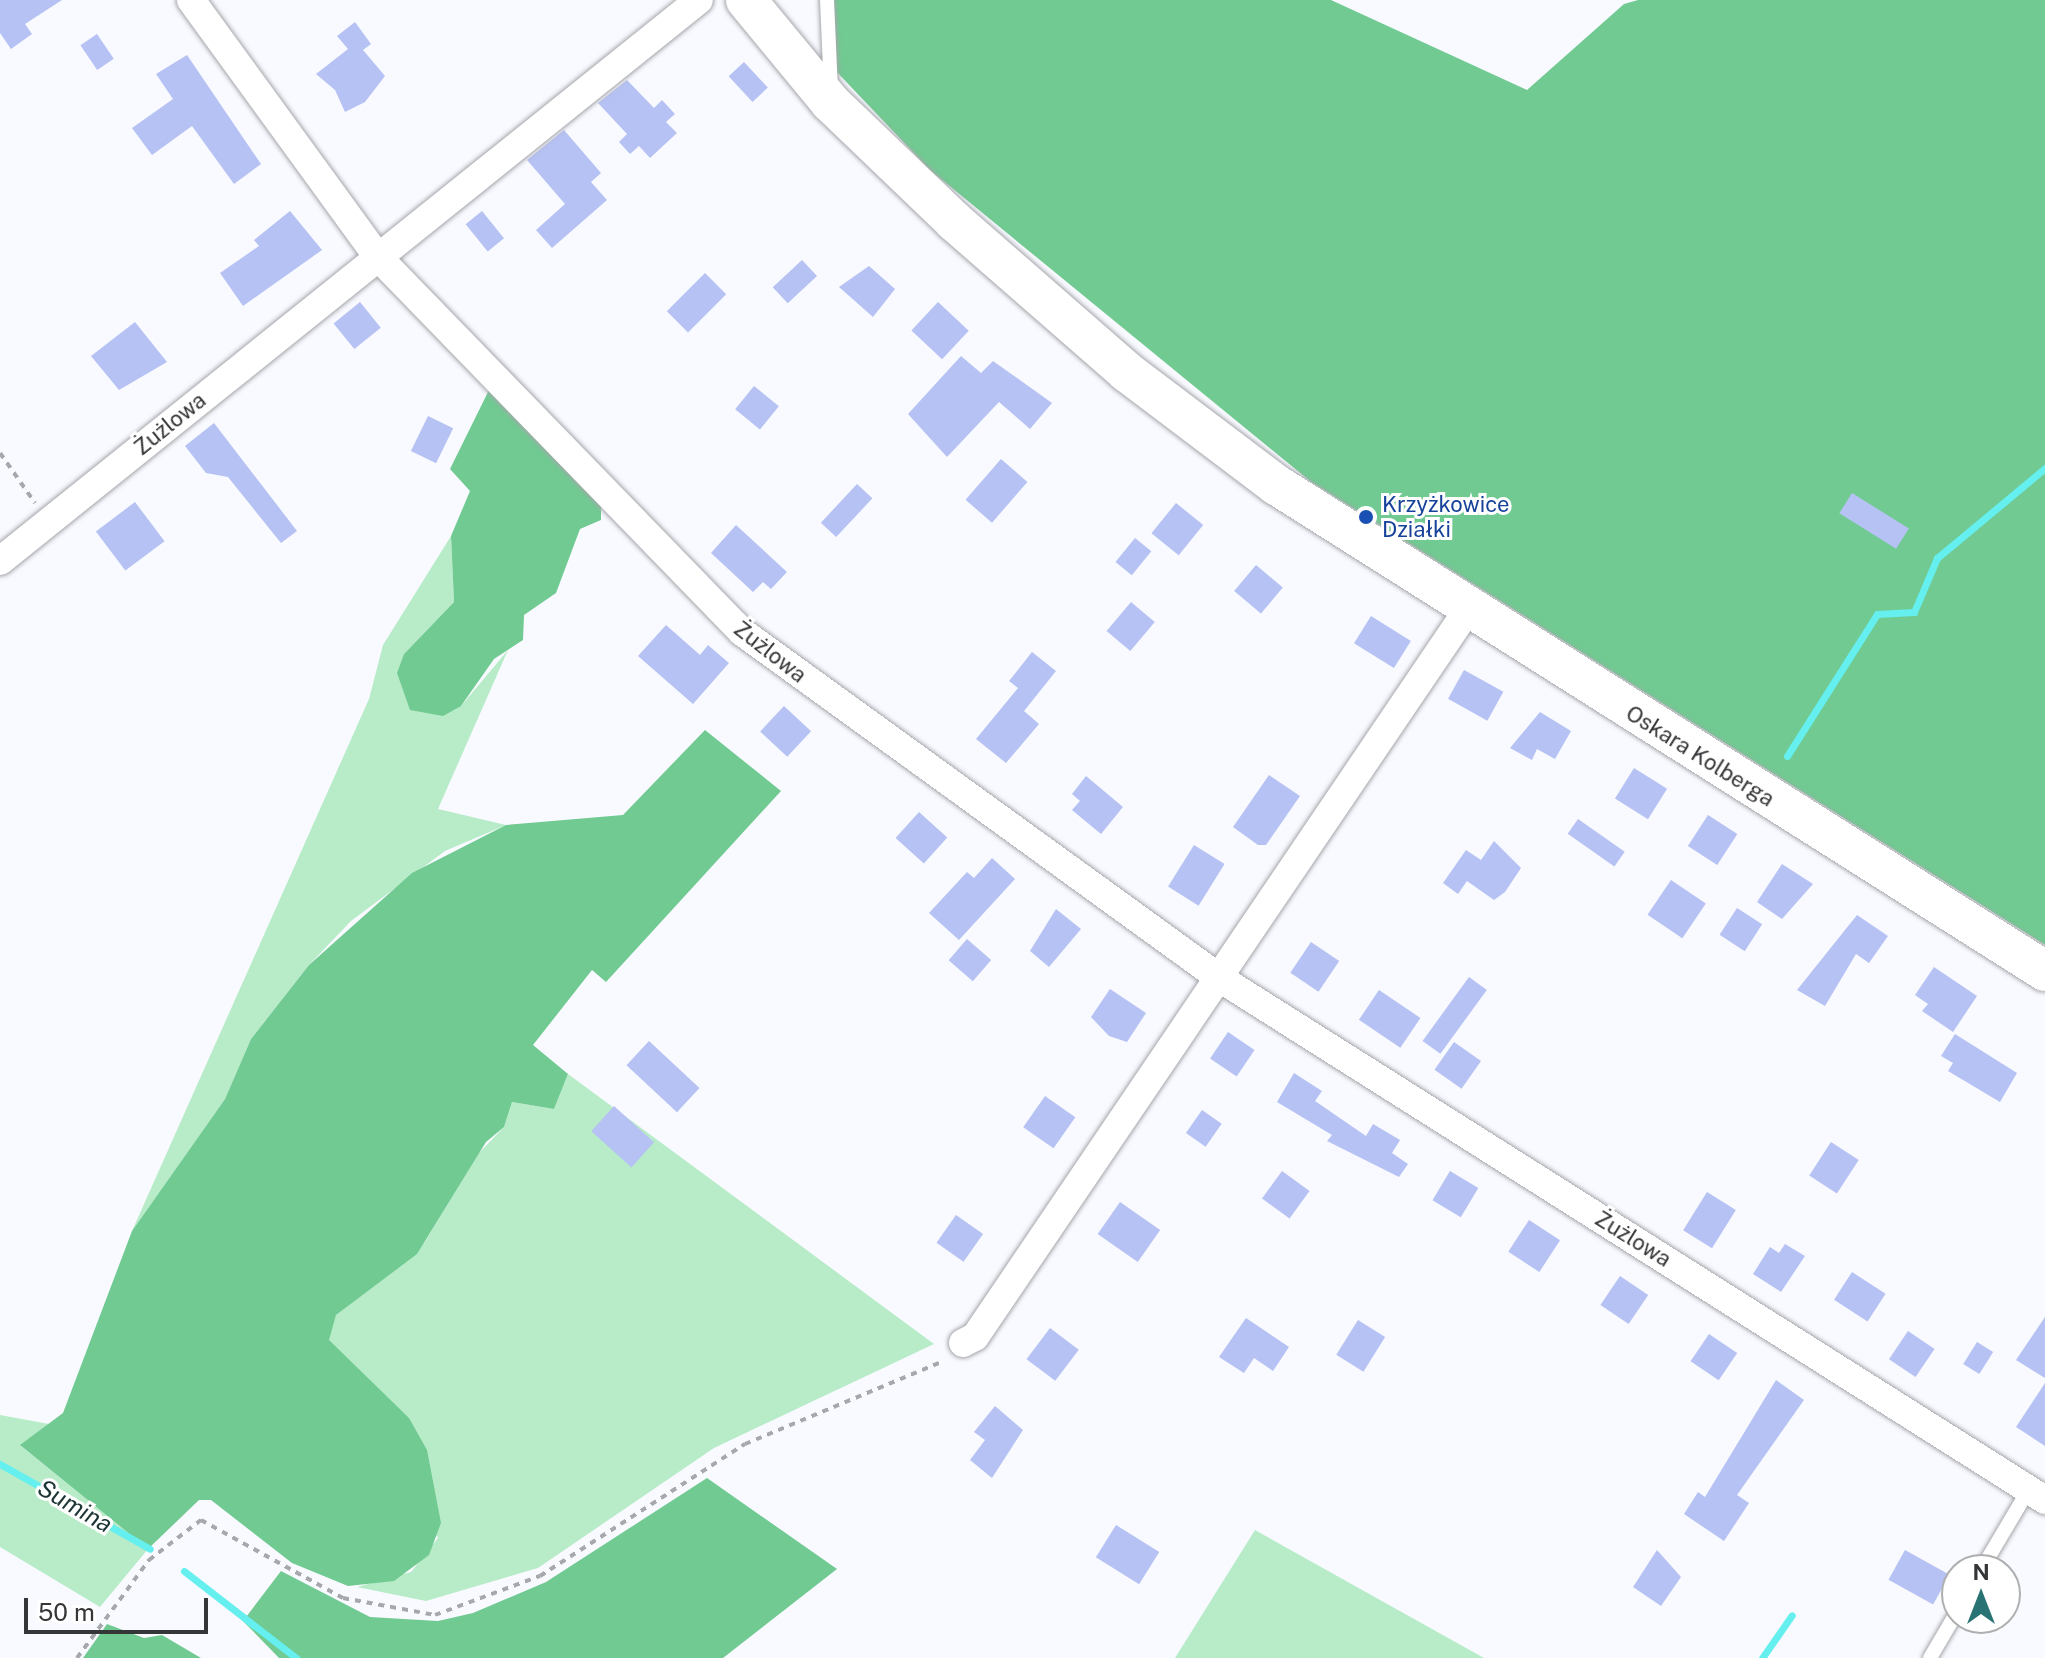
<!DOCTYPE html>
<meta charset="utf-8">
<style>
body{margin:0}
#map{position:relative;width:2045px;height:1658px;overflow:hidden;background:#f8faff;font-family:"Public Sans",sans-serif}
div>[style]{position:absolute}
.green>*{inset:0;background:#b8ecc8}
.forest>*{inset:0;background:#71ca92}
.stream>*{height:7px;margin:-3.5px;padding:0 3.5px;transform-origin:3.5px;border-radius:3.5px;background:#65efef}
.building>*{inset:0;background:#b6c2f3;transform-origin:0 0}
.path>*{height:4px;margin-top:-2px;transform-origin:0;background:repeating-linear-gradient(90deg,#a6a8ac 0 6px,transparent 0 12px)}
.roads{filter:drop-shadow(0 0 2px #a5a6ab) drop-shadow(0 0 2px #a5a6ab)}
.service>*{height:14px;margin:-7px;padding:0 7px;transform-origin:7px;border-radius:7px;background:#fff}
.minor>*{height:28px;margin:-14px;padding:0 14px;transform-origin:14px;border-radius:14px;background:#fff}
.secondary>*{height:40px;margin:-20px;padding:0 20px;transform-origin:20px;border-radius:20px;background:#fff}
.dots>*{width:22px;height:22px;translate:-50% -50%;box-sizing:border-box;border:4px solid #fff;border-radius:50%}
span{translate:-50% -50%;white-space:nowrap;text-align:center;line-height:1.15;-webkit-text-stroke:6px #fff;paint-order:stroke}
.street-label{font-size:22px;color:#353638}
.transit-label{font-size:22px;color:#164399}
.left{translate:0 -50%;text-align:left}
.water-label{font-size:24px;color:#1d3535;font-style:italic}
.north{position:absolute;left:1941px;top:1554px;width:80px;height:80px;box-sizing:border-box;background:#fff;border:2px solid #aeafaf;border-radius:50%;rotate:0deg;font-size:22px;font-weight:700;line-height:32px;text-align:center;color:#353638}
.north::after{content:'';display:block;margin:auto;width:28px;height:36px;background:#297374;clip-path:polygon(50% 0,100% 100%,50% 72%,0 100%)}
.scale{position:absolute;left:24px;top:1598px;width:184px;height:36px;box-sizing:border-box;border:4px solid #353638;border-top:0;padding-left:10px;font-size:24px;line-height:28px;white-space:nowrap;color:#353638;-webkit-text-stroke:6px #fff;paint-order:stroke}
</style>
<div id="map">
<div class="green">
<i style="clip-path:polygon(451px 536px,454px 602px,404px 654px,461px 706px,508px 650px,438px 809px,506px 825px,445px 851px,351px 921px,309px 965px,251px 1039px,225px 1099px,132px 1231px,369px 699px,383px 645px)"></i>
<i style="clip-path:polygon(568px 1074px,934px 1344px,714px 1448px,538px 1568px,426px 1601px,357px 1587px,411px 1572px,438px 1538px,328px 1339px,336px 1315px,424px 1243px,479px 1153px,504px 1127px,512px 1102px,554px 1109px)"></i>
<i style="clip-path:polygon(0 1415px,49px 1424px,21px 1446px,148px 1549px,100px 1607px,0 1547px)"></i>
<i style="clip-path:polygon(1255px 1530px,1484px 1658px,1175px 1658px)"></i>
</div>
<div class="forest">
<i style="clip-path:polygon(827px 0,1331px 0,1527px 90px,1624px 4px,1638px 0,2045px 0,2045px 945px,1310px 481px,930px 170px,833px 68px)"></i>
<i style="clip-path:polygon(489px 390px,601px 501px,601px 520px,580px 529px,556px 593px,524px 615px,523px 640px,494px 659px,461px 706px,443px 716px,410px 710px,397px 673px,404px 654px,454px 602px,451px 536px,470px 491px,450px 469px)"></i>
<i style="clip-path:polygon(705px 730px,781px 791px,606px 982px,592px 970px,533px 1045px,568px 1074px,554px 1109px,512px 1102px,504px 1127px,486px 1142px,417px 1254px,336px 1315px,329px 1340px,409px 1418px,427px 1450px,441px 1523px,429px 1555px,394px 1581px,348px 1586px,292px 1563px,211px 1500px,199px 1500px,148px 1549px,20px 1445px,63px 1413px,132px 1231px,225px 1099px,251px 1039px,309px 965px,412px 873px,506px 825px,623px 815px)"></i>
<i style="clip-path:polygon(707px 1478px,837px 1569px,723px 1658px,279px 1658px,243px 1621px,281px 1571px,370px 1617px,438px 1621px,473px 1613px,546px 1582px)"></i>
<i style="clip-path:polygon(107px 1624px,144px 1638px,162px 1635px,201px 1658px,83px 1658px)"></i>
</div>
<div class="stream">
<i style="left:1787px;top:756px;width:168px;rotate:-57.6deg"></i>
<i style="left:1877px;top:614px;width:37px;rotate:-3deg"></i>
<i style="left:1914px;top:612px;width:59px;rotate:-66.9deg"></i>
<i style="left:1937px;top:558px;width:141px;rotate:-39.8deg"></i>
<i style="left:0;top:1464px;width:172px;rotate:29.5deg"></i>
<i style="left:184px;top:1571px;width:142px;rotate:37.8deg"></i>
<i style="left:1762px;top:1658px;width:52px;rotate:-55.1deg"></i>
</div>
<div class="building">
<i style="clip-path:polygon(0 0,62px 0,25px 24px,32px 34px,11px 49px,0 33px)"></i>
<i style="clip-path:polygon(355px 22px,371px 44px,363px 50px,385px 76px,365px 102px,345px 112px,335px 90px,316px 74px,348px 49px,337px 36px)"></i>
<i style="left:97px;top:34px;width:30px;height:20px;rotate:56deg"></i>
<i style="clip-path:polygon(187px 55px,261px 164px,234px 184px,192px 126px,152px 155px,132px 128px,173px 99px,156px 74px)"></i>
<i style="left:744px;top:62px;width:35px;height:21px;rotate:47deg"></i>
<i style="clip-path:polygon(627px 80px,654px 108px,662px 100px,675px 114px,666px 122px,677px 133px,650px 158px,639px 146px,630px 154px,619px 142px,627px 134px,598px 103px)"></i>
<i style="clip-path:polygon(564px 130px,601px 173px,591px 182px,607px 200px,552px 248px,536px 230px,565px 204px,527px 160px)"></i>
<i style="clip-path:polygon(290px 211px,322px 250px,243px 306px,220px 273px,259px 246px,254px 240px)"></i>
<i style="left:482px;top:211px;width:35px;height:21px;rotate:51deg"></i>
<i style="left:802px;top:260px;width:22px;height:40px;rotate:47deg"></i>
<i style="clip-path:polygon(869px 266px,895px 289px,873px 317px,839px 287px)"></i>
<i style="left:705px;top:273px;width:30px;height:54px;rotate:45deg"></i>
<i style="left:360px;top:302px;width:33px;height:34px;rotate:51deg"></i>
<i style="left:938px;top:302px;width:42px;height:39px;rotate:43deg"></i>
<i style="clip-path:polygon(135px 322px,167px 362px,119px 390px,91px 356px)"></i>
<i style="clip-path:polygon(961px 356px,981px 373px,993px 361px,1052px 403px,1030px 429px,999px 402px,947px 457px,908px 414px)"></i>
<i style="left:754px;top:386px;width:32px;height:30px;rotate:39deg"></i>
<i style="left:428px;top:416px;width:28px;height:39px;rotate:26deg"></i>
<i style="clip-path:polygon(214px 423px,297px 531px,281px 543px,228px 477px,206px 473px,185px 446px)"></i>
<i style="left:1001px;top:459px;width:35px;height:54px;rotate:41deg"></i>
<i style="left:857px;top:484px;width:21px;height:53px;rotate:43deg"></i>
<i style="left:1852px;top:493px;width:67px;height:24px;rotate:32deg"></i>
<i style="left:135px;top:502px;width:49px;height:49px;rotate:53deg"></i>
<i style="left:1176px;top:503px;width:35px;height:39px;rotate:39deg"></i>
<i style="clip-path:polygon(736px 525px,787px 572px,771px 589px,763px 582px,753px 592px,711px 553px)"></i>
<i style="left:1135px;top:538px;width:21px;height:31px;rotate:39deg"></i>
<i style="left:1256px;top:565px;width:35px;height:34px;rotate:40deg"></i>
<i style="left:1131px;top:602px;width:31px;height:38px;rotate:40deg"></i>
<i style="left:1371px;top:616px;width:47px;height:32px;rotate:32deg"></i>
<i style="clip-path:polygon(666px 625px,700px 655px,708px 645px,729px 663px,693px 704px,638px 656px)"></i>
<i style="clip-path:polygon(1032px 652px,1056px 671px,1024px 711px,1039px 724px,1006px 763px,976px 739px,1018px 688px,1009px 681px)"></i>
<i style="left:1464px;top:670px;width:45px;height:33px;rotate:29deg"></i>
<i style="left:784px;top:706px;width:37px;height:35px;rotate:43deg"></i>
<i style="clip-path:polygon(1540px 712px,1571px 731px,1555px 759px,1537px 749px,1532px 760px,1510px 748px)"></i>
<i style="left:1634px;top:768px;width:39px;height:36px;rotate:32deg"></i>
<i style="clip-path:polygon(1269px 775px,1300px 796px,1266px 845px,1258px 845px,1233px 827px)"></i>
<i style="clip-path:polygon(1086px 776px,1123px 807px,1101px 834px,1072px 810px,1080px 801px,1072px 794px)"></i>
<i style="left:919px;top:812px;width:38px;height:35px;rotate:42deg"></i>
<i style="left:1708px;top:815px;width:35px;height:37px;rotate:33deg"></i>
<i style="left:1578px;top:819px;width:57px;height:18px;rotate:35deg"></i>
<i style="clip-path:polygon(1494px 841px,1521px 868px,1505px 892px,1494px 900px,1467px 881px,1458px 894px,1443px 883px,1466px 850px,1481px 860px)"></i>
<i style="left:1194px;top:845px;width:36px;height:49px;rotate:32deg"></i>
<i style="clip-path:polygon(992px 858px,1015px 879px,959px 940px,929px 913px,967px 872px,974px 878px)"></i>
<i style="clip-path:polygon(1782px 864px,1813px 884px,1782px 919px,1757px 902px)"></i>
<i style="left:1671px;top:880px;width:42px;height:42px;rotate:34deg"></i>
<i style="left:1737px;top:908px;width:30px;height:32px;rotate:33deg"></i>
<i style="clip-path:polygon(1056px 909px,1081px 929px,1049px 967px,1030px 951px)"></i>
<i style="clip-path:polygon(1857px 915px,1888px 936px,1869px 963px,1856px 954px,1825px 1006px,1797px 990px)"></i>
<i style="left:967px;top:939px;width:32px;height:28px;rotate:41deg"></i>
<i style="left:1311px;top:942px;width:34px;height:37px;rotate:34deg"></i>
<i style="clip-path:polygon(1934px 967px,1977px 996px,1953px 1032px,1922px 1011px,1928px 1004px,1915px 995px)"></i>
<i style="left:1469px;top:977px;width:22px;height:79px;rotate:36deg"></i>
<i style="clip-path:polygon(1110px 989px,1146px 1013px,1127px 1042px,1109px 1036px,1091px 1017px)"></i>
<i style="left:1379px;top:990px;width:50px;height:36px;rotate:34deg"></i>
<i style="left:1228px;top:1032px;width:32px;height:32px;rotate:34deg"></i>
<i style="clip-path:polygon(1955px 1034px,2017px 1073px,2000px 1102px,1948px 1071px,1953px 1063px,1941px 1056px)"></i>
<i style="left:649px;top:1041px;width:69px;height:33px;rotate:43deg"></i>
<i style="left:1454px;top:1042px;width:33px;height:34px;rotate:35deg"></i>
<i style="clip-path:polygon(1294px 1073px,1322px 1091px,1315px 1101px,1366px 1136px,1373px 1124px,1400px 1140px,1392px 1153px,1408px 1164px,1399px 1177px,1327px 1141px,1332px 1135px,1277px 1102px)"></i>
<i style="left:1045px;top:1096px;width:37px;height:38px;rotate:35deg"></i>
<i style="left:614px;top:1106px;width:54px;height:34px;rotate:42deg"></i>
<i style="left:1202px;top:1110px;width:24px;height:28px;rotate:35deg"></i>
<i style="left:1831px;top:1142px;width:33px;height:40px;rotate:33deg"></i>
<i style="left:1282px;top:1171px;width:34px;height:34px;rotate:36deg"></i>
<i style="left:1450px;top:1171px;width:33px;height:34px;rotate:31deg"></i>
<i style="left:1707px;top:1192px;width:34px;height:45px;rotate:32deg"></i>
<i style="left:1120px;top:1202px;width:49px;height:39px;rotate:35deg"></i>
<i style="left:956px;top:1215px;width:33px;height:34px;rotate:35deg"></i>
<i style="left:1529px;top:1220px;width:37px;height:38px;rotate:33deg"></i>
<i style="clip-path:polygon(1785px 1244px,1805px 1256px,1781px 1292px,1753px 1274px,1770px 1247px,1779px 1253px)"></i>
<i style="left:1852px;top:1272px;width:40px;height:33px;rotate:33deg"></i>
<i style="left:1620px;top:1276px;width:34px;height:35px;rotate:34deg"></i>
<i style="clip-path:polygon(2045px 1317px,2045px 1378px,2016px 1360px)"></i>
<i style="clip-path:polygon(1246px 1318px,1289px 1347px,1273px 1371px,1254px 1358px,1244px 1373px,1219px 1357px)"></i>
<i style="left:1358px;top:1320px;width:32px;height:41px;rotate:32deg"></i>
<i style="left:1050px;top:1328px;width:36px;height:39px;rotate:37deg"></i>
<i style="left:1908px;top:1331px;width:32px;height:34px;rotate:34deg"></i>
<i style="left:1709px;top:1334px;width:34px;height:33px;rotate:34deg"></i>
<i style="left:1977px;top:1342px;width:19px;height:26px;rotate:32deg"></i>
<i style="clip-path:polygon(1776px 1380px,1804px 1400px,1737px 1495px,1749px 1503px,1724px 1541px,1684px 1514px,1698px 1492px,1705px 1497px)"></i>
<i style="clip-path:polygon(2045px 1383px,2045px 1446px,2016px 1427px)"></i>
<i style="clip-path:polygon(995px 1406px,1023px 1430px,992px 1478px,970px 1460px,985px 1440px,974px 1432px)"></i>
<i style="left:1116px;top:1525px;width:51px;height:38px;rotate:32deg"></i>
<i style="clip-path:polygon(1657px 1550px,1681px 1577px,1661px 1606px,1633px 1587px)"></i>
<i style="left:1905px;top:1550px;width:51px;height:34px;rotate:29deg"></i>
</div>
<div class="path">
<i style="left:0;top:453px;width:61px;rotate:55deg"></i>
<i style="left:77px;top:1658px;width:122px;rotate:-53.7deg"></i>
<i style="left:149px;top:1560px;width:66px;rotate:-37.6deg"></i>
<i style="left:201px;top:1520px;width:162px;rotate:28.8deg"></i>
<i style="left:343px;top:1598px;width:94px;rotate:10.5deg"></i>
<i style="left:435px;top:1615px;width:112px;rotate:-20.4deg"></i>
<i style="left:540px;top:1576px;width:244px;rotate:-32.8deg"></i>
<i style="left:745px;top:1444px;width:215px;rotate:-22.7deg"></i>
</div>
<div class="roads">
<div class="service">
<i style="left:827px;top:0;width:91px;rotate:87.5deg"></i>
<i style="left:1981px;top:1570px;width:94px;rotate:-59.3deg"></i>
<i style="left:1930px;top:1658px;width:53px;rotate:-59.6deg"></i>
</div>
<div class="minor">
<i style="left:191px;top:0;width:318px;rotate:54deg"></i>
<i style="left:378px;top:257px;width:523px;rotate:45.85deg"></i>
<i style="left:742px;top:632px;width:591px;rotate:35.92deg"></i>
<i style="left:1221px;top:979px;width:975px;rotate:32.3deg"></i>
<i style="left:0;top:561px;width:896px;rotate:-38.75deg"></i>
<i style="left:963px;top:1343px;width:13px;rotate:-27deg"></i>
<i style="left:975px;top:1337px;width:877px;rotate:-55.88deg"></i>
</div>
<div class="secondary">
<i style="left:746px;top:0;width:132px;rotate:50.5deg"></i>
<i style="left:830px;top:102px;width:172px;rotate:43.8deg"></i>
<i style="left:954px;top:221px;width:230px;rotate:41.1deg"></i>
<i style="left:1127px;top:372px;width:186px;rotate:37.1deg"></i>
<i style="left:1275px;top:484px;width:911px;rotate:32.31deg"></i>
</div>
</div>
<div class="dots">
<i style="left:1366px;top:517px;background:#1a4fb4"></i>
</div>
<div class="street-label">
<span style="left:170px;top:424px;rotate:-39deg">Żużlowa</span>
<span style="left:770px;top:652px;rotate:38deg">Żużlowa</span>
<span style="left:1700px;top:756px;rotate:32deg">Oskara Kolberga</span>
<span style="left:1633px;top:1239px;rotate:32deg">Żużlowa</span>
</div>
<div class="transit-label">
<span class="left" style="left:1382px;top:517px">Krzyżkowice<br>Działki</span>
</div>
<div class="water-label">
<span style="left:75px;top:1506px;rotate:30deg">Sumina</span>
</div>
<div class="north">N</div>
<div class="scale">50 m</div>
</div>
